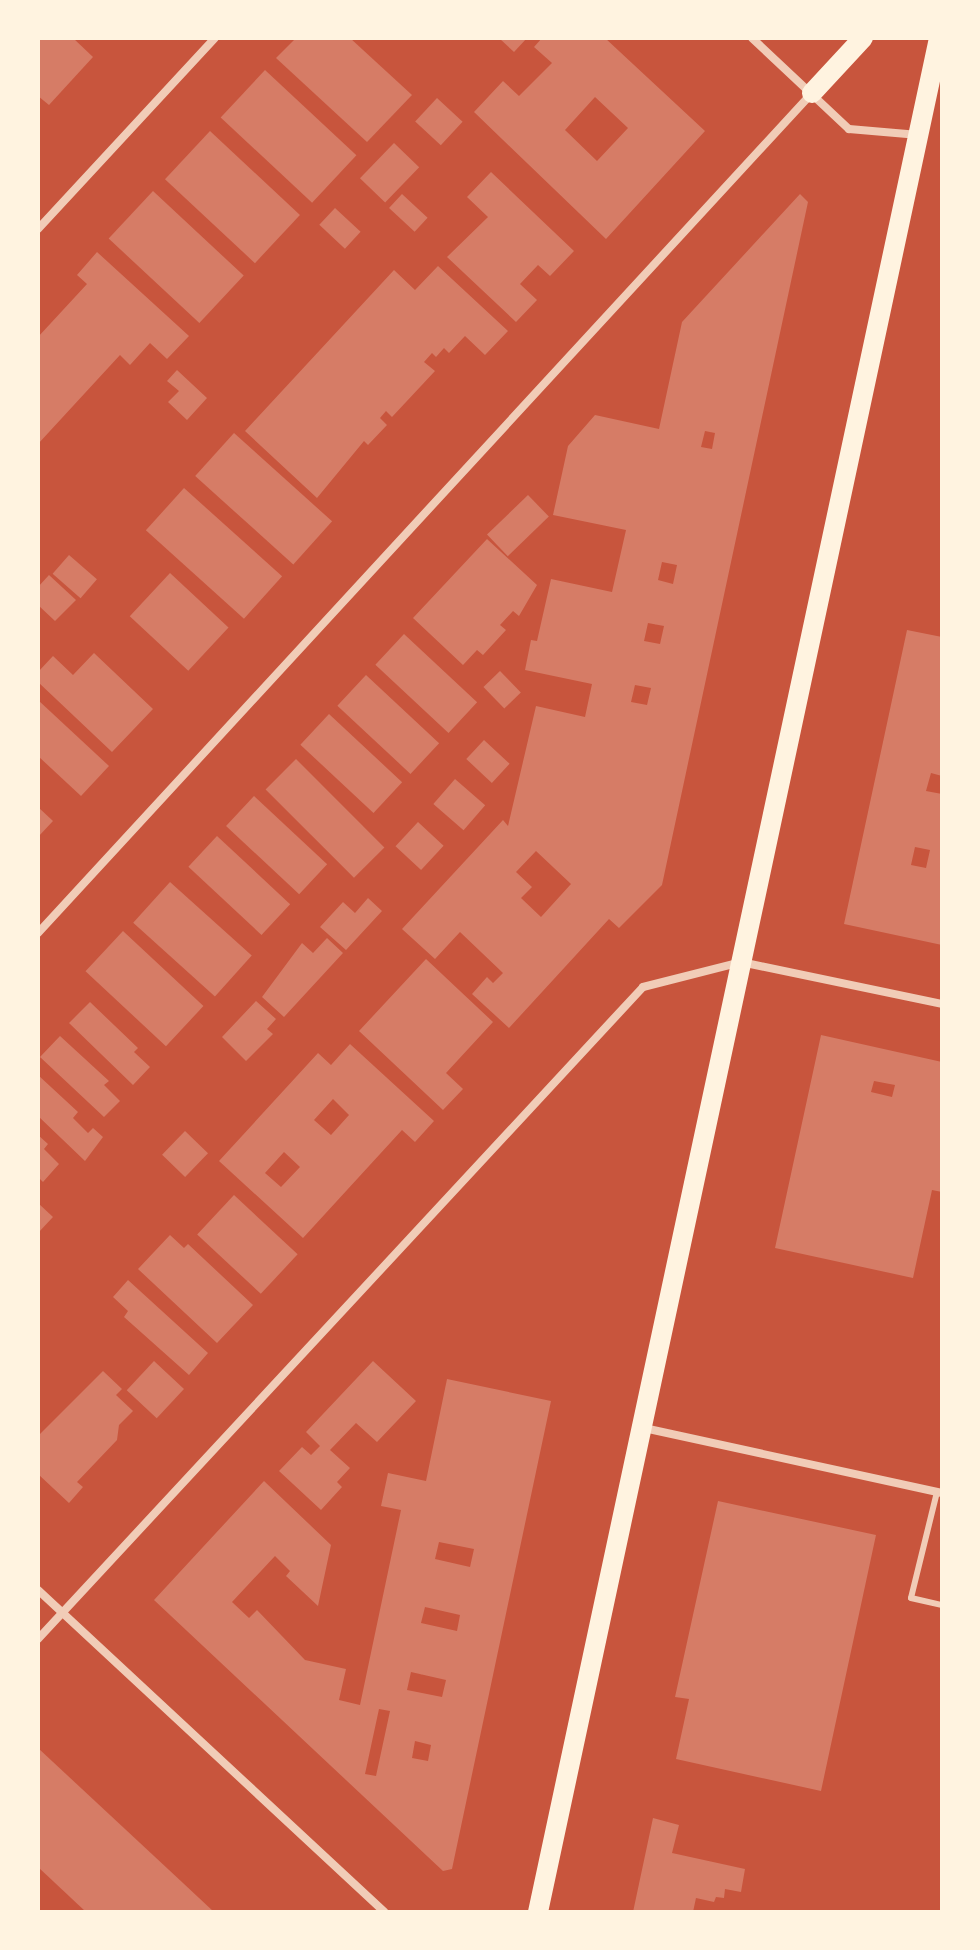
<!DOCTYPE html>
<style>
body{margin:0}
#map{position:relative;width:980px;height:1950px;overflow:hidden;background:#c8553d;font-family:"Work Sans",sans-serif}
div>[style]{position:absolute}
.building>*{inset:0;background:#d67c66;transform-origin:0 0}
.service>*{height:6px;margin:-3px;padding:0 3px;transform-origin:3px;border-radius:3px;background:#f1ccb7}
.minor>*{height:8px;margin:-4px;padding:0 4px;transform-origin:4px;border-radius:4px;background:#f1ccb7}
.primary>*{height:20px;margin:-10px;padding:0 10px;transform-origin:10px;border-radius:10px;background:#fff3e0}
span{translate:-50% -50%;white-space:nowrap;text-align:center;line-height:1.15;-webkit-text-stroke:8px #fff3e0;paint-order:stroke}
.frame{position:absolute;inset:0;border:40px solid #fff3e0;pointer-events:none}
</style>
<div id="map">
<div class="building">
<i style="clip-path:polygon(38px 38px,73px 38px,93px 57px,49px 105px,38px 96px)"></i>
<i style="clip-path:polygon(296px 38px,350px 38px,412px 95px,367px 142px,276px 58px)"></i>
<i style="clip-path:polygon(499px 38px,527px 38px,514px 52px)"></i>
<i style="clip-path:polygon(evenodd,542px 38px,605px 38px,705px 131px,606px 239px,474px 112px,503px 81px,519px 96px,552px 63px,534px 47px,542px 38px,595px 97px,628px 128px,597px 161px,565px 130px,595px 97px)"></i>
<i style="left:265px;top:70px;width:125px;height:65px;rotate:43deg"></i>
<i style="left:437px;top:98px;width:35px;height:32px;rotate:43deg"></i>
<i style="left:210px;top:131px;width:123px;height:66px;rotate:43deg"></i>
<i style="left:394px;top:143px;width:35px;height:49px;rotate:44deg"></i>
<i style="clip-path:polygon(491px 172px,574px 251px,550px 276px,538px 265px,520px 284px,537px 300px,516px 322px,447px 257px,488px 217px,467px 197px)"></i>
<i style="left:153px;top:191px;width:124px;height:65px;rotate:43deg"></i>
<i style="left:402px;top:194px;width:35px;height:19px;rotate:43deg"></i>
<i style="clip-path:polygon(evenodd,800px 194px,808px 202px,662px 885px,619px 928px,609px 919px,509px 1028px,472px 994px,487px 977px,493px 983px,503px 973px,460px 932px,435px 959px,402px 929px,503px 820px,508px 826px,536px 706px,585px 717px,592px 684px,525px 670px,531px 640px,537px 641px,551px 579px,612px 592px,626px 530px,553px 515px,568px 446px,595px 415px,659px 429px,682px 322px,800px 194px,705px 431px,715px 433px,712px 449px,701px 447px,705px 431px,800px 194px,662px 562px,677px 565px,673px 584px,658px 580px,662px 562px,800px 194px,648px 623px,664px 626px,660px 644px,644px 641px,648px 623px,800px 194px,635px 685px,651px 688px,647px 705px,631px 702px,635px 685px,800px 194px,536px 851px,571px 884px,541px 917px,521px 898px,532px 887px,516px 872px,536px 851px)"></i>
<i style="left:335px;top:208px;width:35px;height:23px;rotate:43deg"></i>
<i style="clip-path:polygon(97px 252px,189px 336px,167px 359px,150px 343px,130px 365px,120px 355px,38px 444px,38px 337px,87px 284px,77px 275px)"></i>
<i style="clip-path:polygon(438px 266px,508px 331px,485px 355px,465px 336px,449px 353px,444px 348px,436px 357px,432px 353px,424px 362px,435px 371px,392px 417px,386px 411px,380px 418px,387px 425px,368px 445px,364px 441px,317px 498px,245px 431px,394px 270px,415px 290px)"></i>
<i style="clip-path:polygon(177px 370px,207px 398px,187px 420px,168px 402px,179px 391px,167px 381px)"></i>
<i style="left:234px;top:433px;width:132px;height:58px;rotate:42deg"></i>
<i style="left:184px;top:488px;width:132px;height:57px;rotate:42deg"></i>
<i style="left:528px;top:495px;width:30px;height:57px;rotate:46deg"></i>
<i style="clip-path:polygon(487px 539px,537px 585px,519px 616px,513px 611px,500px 625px,506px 630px,483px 655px,477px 650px,463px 665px,413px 618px)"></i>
<i style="left:69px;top:555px;width:37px;height:25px;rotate:41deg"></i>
<i style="left:170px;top:573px;width:80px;height:59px;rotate:43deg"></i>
<i style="clip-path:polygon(49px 575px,76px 600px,55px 621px,38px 605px,38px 587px)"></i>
<i style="clip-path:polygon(evenodd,907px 630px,942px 637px,942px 776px,931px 773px,926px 791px,942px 794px,942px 945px,844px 924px,907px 630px,915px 847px,930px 850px,926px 868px,911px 865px,915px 847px)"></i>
<i style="left:404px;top:634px;width:100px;height:42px;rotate:43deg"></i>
<i style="clip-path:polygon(94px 653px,153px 709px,112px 752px,38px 682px,38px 672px,53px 656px,73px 675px)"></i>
<i style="left:500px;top:671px;width:30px;height:23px;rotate:46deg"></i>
<i style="left:366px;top:675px;width:100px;height:42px;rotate:43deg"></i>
<i style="clip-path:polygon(38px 700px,109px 766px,81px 796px,38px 756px)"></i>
<i style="left:329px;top:714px;width:100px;height:42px;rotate:43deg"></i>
<i style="left:484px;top:740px;width:35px;height:26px;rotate:43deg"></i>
<i style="left:296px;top:759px;width:125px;height:43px;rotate:45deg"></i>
<i style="left:455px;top:779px;width:40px;height:33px;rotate:41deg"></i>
<i style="left:254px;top:796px;width:100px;height:41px;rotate:43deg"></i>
<i style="clip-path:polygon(38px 807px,53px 821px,38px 837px)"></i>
<i style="left:418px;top:822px;width:35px;height:33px;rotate:43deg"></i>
<i style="left:217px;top:836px;width:100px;height:42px;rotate:43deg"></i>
<i style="left:170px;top:882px;width:110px;height:55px;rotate:42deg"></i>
<i style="clip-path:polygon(368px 898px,382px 911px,346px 950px,320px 927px,343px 902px,355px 913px)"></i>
<i style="left:123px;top:931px;width:110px;height:55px;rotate:43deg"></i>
<i style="clip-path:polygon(327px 938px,343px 953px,284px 1017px,262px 997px,302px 943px,313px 953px)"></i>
<i style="clip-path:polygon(426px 959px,493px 1022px,446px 1073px,463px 1089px,443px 1110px,359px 1031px)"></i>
<i style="clip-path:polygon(256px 1001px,276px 1019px,267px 1029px,273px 1034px,246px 1061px,222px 1037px)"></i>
<i style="clip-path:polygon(90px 1002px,138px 1048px,134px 1052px,150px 1067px,133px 1085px,69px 1023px)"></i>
<i style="clip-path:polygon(evenodd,821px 1035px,942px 1062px,942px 1192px,932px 1190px,913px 1278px,775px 1248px,821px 1035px,874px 1081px,895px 1085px,892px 1097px,871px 1092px,874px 1081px)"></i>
<i style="clip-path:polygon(60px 1036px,109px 1081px,104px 1085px,120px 1101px,104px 1117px,40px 1057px)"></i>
<i style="clip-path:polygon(evenodd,350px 1044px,434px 1121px,415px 1142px,402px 1130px,303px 1238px,219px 1161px,318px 1053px,331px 1065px,350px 1044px,333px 1099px,349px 1115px,331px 1135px,314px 1120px,333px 1099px,350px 1044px,284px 1152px,300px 1167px,281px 1187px,265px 1173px,284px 1152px)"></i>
<i style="clip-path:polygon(38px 1075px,78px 1112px,73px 1118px,88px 1133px,93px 1128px,103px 1137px,85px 1161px,38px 1116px)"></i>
<i style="left:185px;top:1131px;width:32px;height:33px;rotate:44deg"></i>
<i style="clip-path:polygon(38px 1135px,48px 1144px,44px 1149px,59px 1164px,43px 1182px,38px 1177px)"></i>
<i style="left:234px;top:1195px;width:87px;height:54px;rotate:43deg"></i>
<i style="clip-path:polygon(38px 1203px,53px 1217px,38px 1233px)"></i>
<i style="clip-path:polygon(170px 1235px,184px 1248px,188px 1244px,253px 1305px,217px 1343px,138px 1269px)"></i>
<i style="clip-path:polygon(128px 1280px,208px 1353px,189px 1375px,124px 1317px,128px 1311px,113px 1297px)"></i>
<i style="left:154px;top:1361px;width:41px;height:40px;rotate:43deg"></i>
<i style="clip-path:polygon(373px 1361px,416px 1401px,377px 1442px,356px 1423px,330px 1450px,350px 1468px,337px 1482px,342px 1487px,321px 1510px,279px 1471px,302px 1447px,311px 1455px,320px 1446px,306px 1432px)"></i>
<i style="clip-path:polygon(103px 1371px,122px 1389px,116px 1395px,133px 1411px,119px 1425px,117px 1440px,77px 1482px,83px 1487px,69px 1503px,38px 1474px,38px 1436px)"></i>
<i style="clip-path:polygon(evenodd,447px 1379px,551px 1401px,452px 1869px,443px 1871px,154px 1600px,264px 1481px,331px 1545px,318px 1606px,286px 1576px,290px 1571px,275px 1556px,232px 1602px,249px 1618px,257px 1610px,305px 1660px,346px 1669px,339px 1700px,360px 1705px,401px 1510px,381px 1506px,388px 1473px,426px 1481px,447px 1379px,439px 1542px,474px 1549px,470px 1567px,435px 1559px,439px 1542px,447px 1379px,425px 1607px,460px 1615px,457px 1631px,421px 1623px,425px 1607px,447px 1379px,411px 1672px,446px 1680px,442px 1697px,407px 1690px,411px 1672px,447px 1379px,379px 1709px,390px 1711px,376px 1776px,365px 1774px,379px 1709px,447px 1379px,415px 1741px,431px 1745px,428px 1761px,412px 1758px,415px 1741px)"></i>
<i style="clip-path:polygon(718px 1501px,876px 1535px,821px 1791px,676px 1759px,689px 1699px,675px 1697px)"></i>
<i style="clip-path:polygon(38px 1748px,183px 1883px,214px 1912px,86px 1912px,38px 1867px)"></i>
<i style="clip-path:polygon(653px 1818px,679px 1825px,672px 1853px,745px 1869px,741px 1892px,725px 1889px,724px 1898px,716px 1897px,714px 1902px,696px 1898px,693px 1912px,633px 1912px)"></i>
</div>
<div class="service">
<i style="left:937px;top:1492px;width:109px;rotate:103.8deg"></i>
<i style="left:911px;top:1598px;width:32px;rotate:13deg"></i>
</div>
<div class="minor">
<i style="left:752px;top:38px;width:133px;rotate:43.2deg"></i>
<i style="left:849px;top:129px;width:70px;rotate:4.9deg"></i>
<i style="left:38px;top:229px;width:260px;rotate:-47.2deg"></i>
<i style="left:38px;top:933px;width:1142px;rotate:-47.34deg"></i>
<i style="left:644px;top:1428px;width:305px;rotate:12.3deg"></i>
<i style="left:38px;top:1590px;width:473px;rotate:42.9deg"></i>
<i style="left:38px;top:1639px;width:889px;rotate:-47.14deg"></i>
<i style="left:643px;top:987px;width:101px;rotate:-14.3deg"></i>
<i style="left:741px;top:962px;width:205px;rotate:11.8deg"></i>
</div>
<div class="primary">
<i style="left:812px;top:93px;width:75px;rotate:-47.2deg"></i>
<i style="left:538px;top:1912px;width:1916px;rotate:-77.92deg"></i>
</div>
<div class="frame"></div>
</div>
